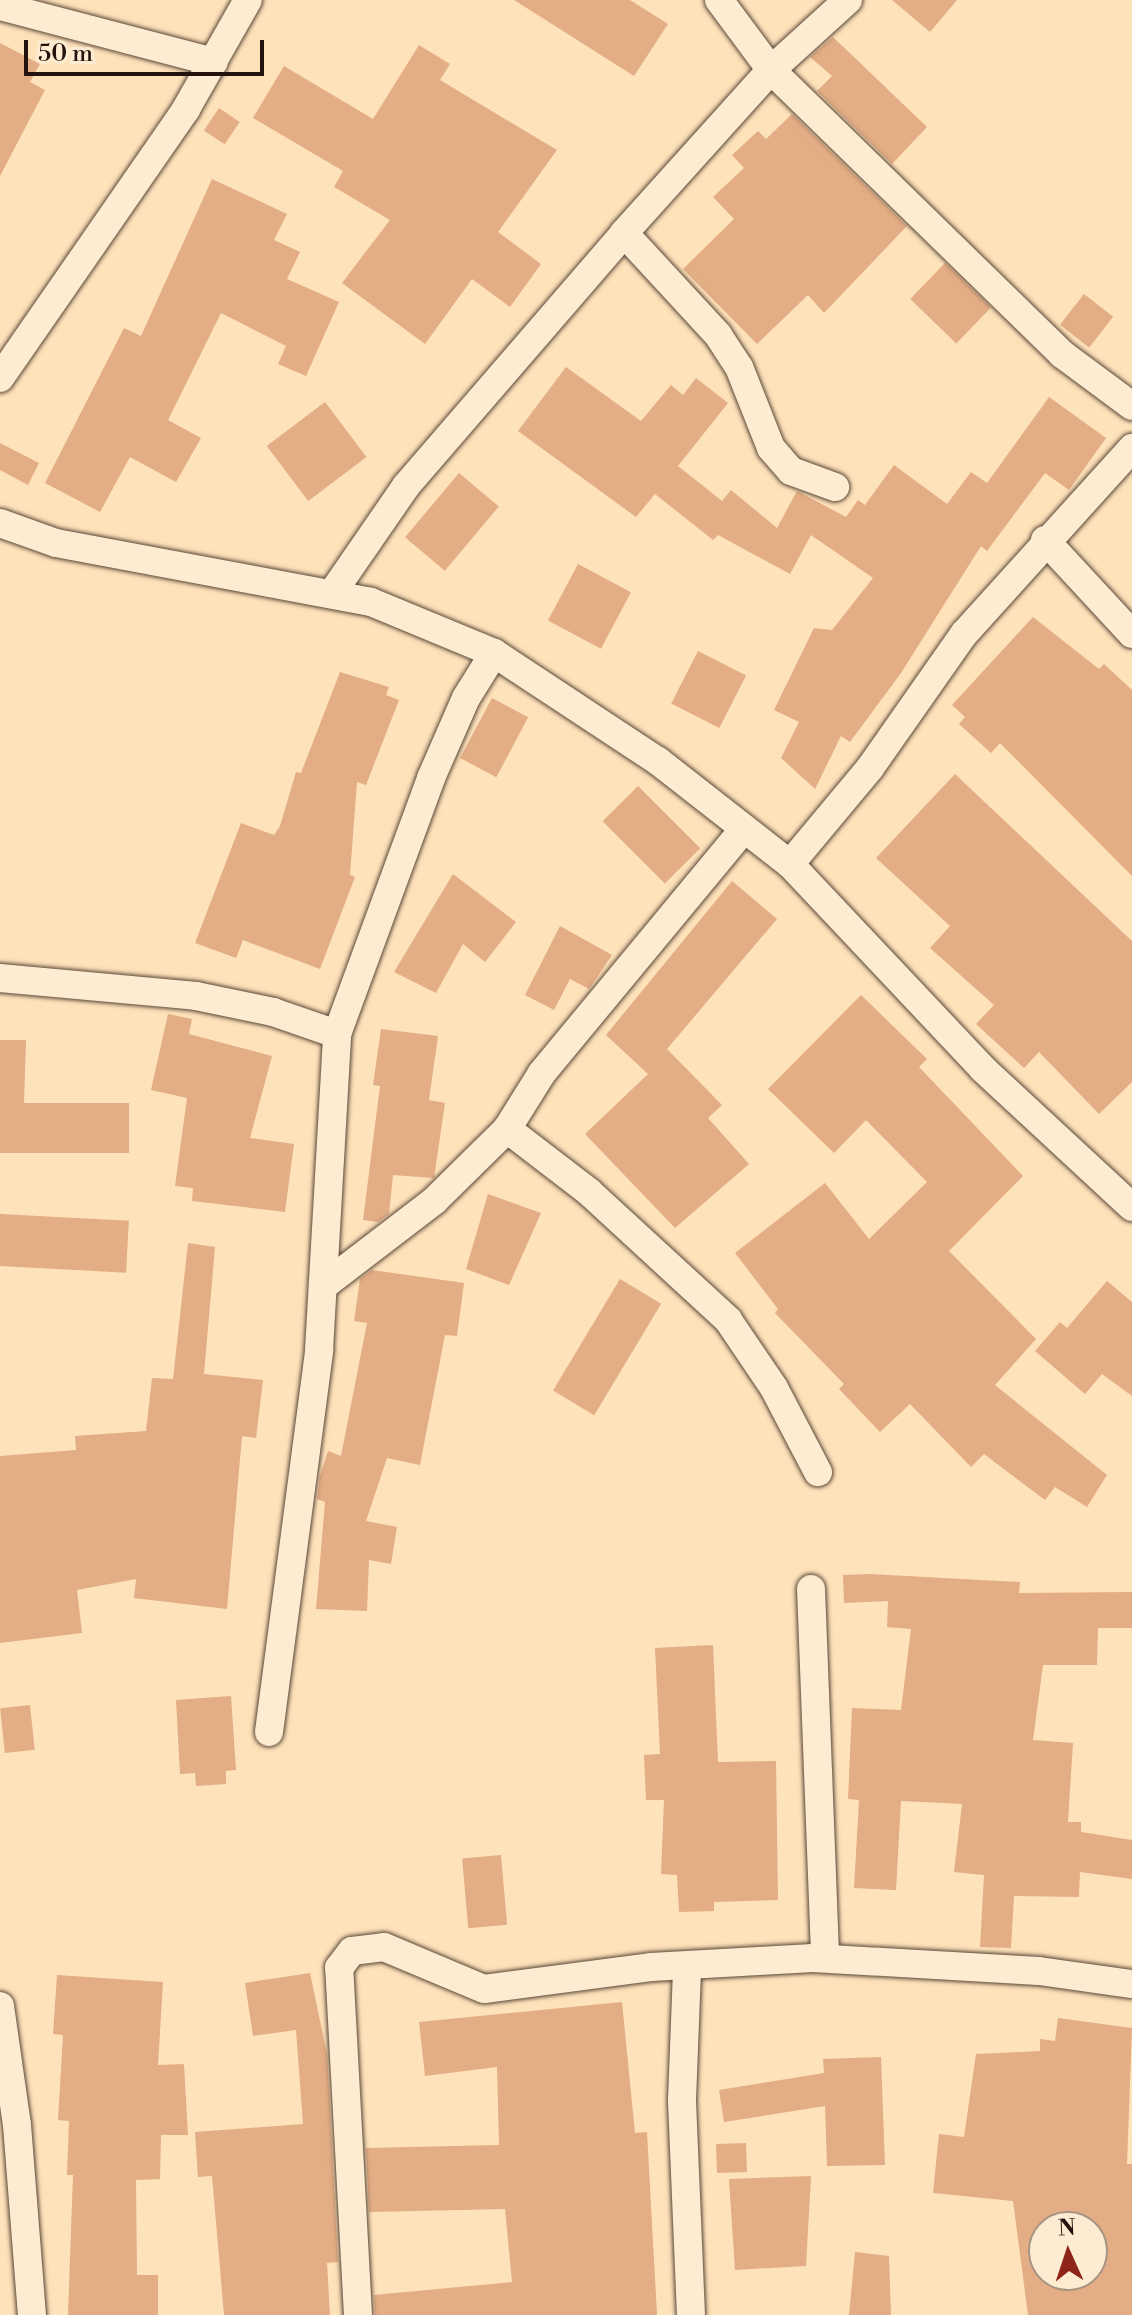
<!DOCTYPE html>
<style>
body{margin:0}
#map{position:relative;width:1132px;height:2315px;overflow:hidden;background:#fee2ba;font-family:"Libre Bodoni",serif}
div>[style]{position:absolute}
.building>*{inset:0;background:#e3ad85;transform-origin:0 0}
.roads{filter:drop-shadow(0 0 2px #5a4738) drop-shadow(0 0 2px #5a4738)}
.street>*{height:28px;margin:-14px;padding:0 14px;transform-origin:14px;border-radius:14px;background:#feecd2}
span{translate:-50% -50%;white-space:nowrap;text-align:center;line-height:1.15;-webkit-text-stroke:8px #feecd2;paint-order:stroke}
.north{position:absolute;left:1028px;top:2211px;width:80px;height:80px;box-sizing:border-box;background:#feecd2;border:2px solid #a69583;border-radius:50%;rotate:357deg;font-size:22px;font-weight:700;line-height:32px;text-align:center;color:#23130c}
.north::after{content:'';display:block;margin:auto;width:28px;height:36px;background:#8f2418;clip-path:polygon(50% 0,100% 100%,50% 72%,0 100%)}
.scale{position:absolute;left:24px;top:40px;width:240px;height:36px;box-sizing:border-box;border:4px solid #23130c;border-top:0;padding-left:10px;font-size:24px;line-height:28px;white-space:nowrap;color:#23130c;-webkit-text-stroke:6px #feecd2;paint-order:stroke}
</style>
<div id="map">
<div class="building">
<i style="clip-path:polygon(514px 0,630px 0,668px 24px,634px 76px)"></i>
<i style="clip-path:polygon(892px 0,957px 0,930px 32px)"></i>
<i style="clip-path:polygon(833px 37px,927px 127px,892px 164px,817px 91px,832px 76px,810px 57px)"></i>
<i style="clip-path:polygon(0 43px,40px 64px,30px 82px,45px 90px,0 176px)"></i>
<i style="clip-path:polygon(419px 45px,450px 64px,440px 80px,557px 150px,498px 232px,541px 264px,510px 307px,472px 279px,425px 344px,342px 283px,390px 220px,334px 187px,343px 171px,253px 118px,284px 66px,373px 119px)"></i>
<i style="left:219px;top:108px;width:25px;height:27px;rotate:34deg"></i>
<i style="clip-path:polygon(792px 114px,907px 226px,824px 313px,808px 295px,757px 344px,683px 269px,734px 219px,713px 197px,744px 168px,732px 155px,758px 131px,766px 139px)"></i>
<i style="clip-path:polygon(212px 179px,287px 214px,274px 240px,300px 252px,287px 279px,339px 302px,306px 376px,278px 364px,286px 346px,221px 313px,168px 420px,201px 438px,176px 482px,130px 457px,100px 512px,45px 483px,124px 328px,141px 336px)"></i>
<i style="left:945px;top:263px;width:64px;height:50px;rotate:44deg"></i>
<i style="left:1084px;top:294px;width:37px;height:39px;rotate:38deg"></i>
<i style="clip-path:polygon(566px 367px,641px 421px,671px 385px,683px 395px,696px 378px,728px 403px,678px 466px,722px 501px,731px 490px,777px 528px,797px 491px,846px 517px,858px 500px,865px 505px,894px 465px,947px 504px,971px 472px,987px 483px,1049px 397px,1106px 438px,1069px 490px,1045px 473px,987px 551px,981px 546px,901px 673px,850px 742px,841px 736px,815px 789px,781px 758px,799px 722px,774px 710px,814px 628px,832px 630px,873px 578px,811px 535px,790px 574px,718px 535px,713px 540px,655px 494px,636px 517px,518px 431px)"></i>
<i style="left:325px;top:402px;width:69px;height:73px;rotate:53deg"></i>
<i style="clip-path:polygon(0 443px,39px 463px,28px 485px,0 470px)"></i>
<i style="left:459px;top:473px;width:52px;height:84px;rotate:40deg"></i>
<i style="left:578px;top:564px;width:60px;height:64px;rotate:28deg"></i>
<i style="clip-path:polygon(1033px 617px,1099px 669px,1104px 664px,1132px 690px,1132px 876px,1000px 743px,991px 753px,959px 724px,965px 717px,952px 705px)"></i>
<i style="left:698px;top:651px;width:54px;height:59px;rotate:27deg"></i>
<i style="clip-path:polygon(340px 672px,389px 687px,386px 695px,399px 700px,366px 785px,357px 782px,350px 875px,355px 877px,320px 969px,243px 940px,236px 958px,195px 943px,241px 823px,274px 835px,280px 826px,296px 772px,301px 773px)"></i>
<i style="left:492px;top:698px;width:41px;height:68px;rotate:28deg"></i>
<i style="clip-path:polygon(955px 774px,1132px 941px,1132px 1082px,1099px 1114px,1039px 1052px,1024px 1068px,976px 1024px,994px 1005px,930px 948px,950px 926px,876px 858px)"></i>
<i style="left:638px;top:786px;width:88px;height:50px;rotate:45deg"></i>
<i style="clip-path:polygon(453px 874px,516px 922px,485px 962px,463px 944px,436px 993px,394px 972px)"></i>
<i style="clip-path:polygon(732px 881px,777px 919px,667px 1049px,722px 1105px,708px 1118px,749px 1164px,675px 1228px,585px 1134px,648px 1074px,606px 1035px)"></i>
<i style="clip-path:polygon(560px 926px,612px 955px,589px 989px,570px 979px,554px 1010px,525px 995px)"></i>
<i style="clip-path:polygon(861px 995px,927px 1059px,919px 1067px,1023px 1176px,949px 1251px,1036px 1339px,995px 1385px,1107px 1475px,1087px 1507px,1055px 1487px,1045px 1500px,984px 1454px,971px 1467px,910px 1404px,880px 1432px,839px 1389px,844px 1384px,775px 1313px,778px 1309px,735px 1253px,825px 1183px,869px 1239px,927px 1182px,866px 1120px,834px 1153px,768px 1089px)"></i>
<i style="clip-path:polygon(168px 1014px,192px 1019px,189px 1034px,272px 1056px,250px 1138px,294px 1144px,285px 1212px,192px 1201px,193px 1188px,175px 1186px,187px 1098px,151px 1090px)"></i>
<i style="clip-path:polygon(381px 1029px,438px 1036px,429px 1100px,445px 1103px,434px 1178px,393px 1175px,389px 1214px,378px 1222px,363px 1220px,380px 1086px,373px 1085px)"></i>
<i style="clip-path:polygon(0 1040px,26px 1040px,24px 1103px,129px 1103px,129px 1153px,0 1153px)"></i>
<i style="clip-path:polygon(488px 1194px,541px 1213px,509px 1285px,466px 1269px)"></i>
<i style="left:0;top:1214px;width:129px;height:52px;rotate:3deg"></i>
<i style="clip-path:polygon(188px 1243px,215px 1247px,204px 1374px,263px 1380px,256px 1438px,242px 1436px,227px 1609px,134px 1598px,136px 1579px,77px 1590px,82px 1633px,0 1643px,0 1456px,76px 1450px,75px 1436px,146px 1431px,152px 1378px,173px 1379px)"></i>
<i style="clip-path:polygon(372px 1270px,464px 1283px,457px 1336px,445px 1335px,420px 1465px,387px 1458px,366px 1521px,397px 1527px,391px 1564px,369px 1560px,367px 1611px,316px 1609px,325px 1502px,317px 1499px,320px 1476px,328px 1451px,341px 1456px,367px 1323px,354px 1321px,360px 1279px)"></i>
<i style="left:620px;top:1279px;width:48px;height:130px;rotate:31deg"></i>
<i style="clip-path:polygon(1107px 1281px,1132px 1302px,1132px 1396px,1102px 1374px,1085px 1394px,1035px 1351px,1060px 1322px,1067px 1328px)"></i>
<i style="clip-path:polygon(870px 1574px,1020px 1582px,1019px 1593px,1132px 1592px,1132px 1628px,1098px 1628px,1097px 1665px,1043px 1665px,1033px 1740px,1073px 1743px,1068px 1822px,1081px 1822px,1081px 1832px,1132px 1840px,1132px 1879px,1080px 1872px,1079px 1897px,1014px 1896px,1011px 1948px,980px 1947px,984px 1875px,954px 1872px,962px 1804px,901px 1801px,896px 1890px,854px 1888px,859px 1800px,848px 1799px,852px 1708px,901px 1710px,911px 1629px,887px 1627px,888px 1601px,844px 1603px,843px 1575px)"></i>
<i style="clip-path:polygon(713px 1645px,718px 1762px,776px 1761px,778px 1900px,714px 1902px,714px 1911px,679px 1912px,677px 1875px,661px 1874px,664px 1800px,646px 1800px,644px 1755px,660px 1754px,655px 1648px)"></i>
<i style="clip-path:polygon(231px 1696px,236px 1770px,226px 1771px,226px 1784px,196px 1786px,195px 1773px,180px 1774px,176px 1700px)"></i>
<i style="left:30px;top:1705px;width:45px;height:30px;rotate:84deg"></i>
<i style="left:501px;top:1855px;width:70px;height:39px;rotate:85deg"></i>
<i style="clip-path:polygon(310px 1973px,327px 2054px,338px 2262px,327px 2263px,330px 2315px,224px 2315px,212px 2176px,198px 2177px,195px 2132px,303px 2124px,296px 2030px,253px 2036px,245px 1983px)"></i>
<i style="clip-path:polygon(57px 1975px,163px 1982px,158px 2065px,184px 2064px,188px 2135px,161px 2135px,160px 2179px,136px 2180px,137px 2275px,158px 2275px,158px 2315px,68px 2315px,73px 2175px,67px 2175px,69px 2121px,58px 2120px,63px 2035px,53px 2034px)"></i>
<i style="clip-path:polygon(622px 2002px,635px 2133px,647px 2132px,657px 2315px,375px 2315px,374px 2295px,512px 2282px,505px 2209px,369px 2212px,366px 2148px,499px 2145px,497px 2067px,425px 2076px,419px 2022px)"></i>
<i style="clip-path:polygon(evenodd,1058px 2018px,1132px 2028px,1127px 2164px,1132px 2164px,1132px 2315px,1028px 2315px,1013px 2201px,933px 2193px,939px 2134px,964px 2137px,976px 2054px,1040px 2051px,1040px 2039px,1055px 2041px,1058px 2018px,1044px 2227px,1092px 2227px,1092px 2275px,1044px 2275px,1044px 2227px)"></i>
<i style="clip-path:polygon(881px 2057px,885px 2165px,827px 2166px,825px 2106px,724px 2122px,719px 2090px,824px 2073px,823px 2059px)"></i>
<i style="left:746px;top:2143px;width:29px;height:30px;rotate:88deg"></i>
<i style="clip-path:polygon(811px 2176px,806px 2266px,735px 2270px,729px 2179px)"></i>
<i style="clip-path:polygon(855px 2252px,889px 2256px,891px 2315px,849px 2315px)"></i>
</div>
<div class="roads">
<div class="street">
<i style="left:719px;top:0;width:87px;rotate:53.4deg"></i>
<i style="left:771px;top:70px;width:407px;rotate:44.3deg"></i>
<i style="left:1062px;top:354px;width:87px;rotate:36.6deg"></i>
<i style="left:0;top:6px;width:221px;rotate:14.7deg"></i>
<i style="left:624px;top:233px;width:139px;rotate:47.3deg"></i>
<i style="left:718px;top:335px;width:38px;rotate:57deg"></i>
<i style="left:739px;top:367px;width:87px;rotate:68.4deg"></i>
<i style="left:771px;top:448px;width:30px;rotate:49deg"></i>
<i style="left:791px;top:471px;width:47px;rotate:20deg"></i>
<i style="left:0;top:378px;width:327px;rotate:-55.3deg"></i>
<i style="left:186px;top:109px;width:125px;rotate:-60.4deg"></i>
<i style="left:0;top:523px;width:59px;rotate:19.7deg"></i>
<i style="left:56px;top:543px;width:320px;rotate:10.6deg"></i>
<i style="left:371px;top:602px;width:133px;rotate:22.5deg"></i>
<i style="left:494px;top:653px;width:196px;rotate:33.4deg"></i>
<i style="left:658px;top:761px;width:167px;rotate:38deg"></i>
<i style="left:790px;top:864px;width:282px;rotate:46.7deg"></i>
<i style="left:983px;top:1069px;width:203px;rotate:42.8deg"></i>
<i style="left:1045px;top:540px;width:128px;rotate:47.2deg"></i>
<i style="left:333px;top:592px;width:129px;rotate:-55.4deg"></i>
<i style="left:406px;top:486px;width:334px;rotate:-49.2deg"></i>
<i style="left:624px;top:233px;width:219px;rotate:-48deg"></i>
<i style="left:771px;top:70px;width:104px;rotate:-42.3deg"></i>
<i style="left:790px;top:864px;width:125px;rotate:-50.2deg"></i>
<i style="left:870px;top:768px;width:164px;rotate:-55deg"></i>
<i style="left:964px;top:634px;width:251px;rotate:-47.9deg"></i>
<i style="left:0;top:978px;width:197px;rotate:5.2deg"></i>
<i style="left:196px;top:996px;width:79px;rotate:11.7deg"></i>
<i style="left:273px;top:1012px;width:68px;rotate:19deg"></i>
<i style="left:507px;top:1129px;width:103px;rotate:37.5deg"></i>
<i style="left:589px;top:1192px;width:189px;rotate:42.6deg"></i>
<i style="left:728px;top:1320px;width:82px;rotate:55.9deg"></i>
<i style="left:774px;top:1388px;width:95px;rotate:62.4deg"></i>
<i style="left:323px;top:1286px;width:140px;rotate:-37.4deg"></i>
<i style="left:434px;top:1201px;width:103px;rotate:-44.6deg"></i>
<i style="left:507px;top:1129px;width:66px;rotate:-58deg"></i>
<i style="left:542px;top:1073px;width:317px;rotate:-50.4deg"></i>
<i style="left:811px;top:1589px;width:369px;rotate:87.8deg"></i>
<i style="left:269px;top:1732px;width:385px;rotate:-82.5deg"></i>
<i style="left:319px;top:1350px;width:317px;rotate:-86.7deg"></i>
<i style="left:337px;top:1034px;width:273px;rotate:-69.8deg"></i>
<i style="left:431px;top:778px;width:87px;rotate:-66.4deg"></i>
<i style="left:466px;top:698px;width:53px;rotate:-58.1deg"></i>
<i style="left:687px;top:1970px;width:131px;rotate:92.2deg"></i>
<i style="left:682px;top:2101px;width:214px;rotate:87.6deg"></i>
<i style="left:0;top:2006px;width:120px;rotate:81.9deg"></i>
<i style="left:17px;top:2125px;width:191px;rotate:85.5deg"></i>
<i style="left:358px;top:2315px;width:348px;rotate:-93.1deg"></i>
<i style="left:339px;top:1968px;width:21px;rotate:-53deg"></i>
<i style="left:352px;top:1951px;width:32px;rotate:-7deg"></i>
<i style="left:384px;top:1947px;width:108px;rotate:22.8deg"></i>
<i style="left:484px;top:1989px;width:168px;rotate:-7.5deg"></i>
<i style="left:651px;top:1967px;width:162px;rotate:-3.2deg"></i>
<i style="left:813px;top:1958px;width:226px;rotate:3.3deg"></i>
<i style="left:1039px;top:1971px;width:94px;rotate:8deg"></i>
</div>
</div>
<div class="north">N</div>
<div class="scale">50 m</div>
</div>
